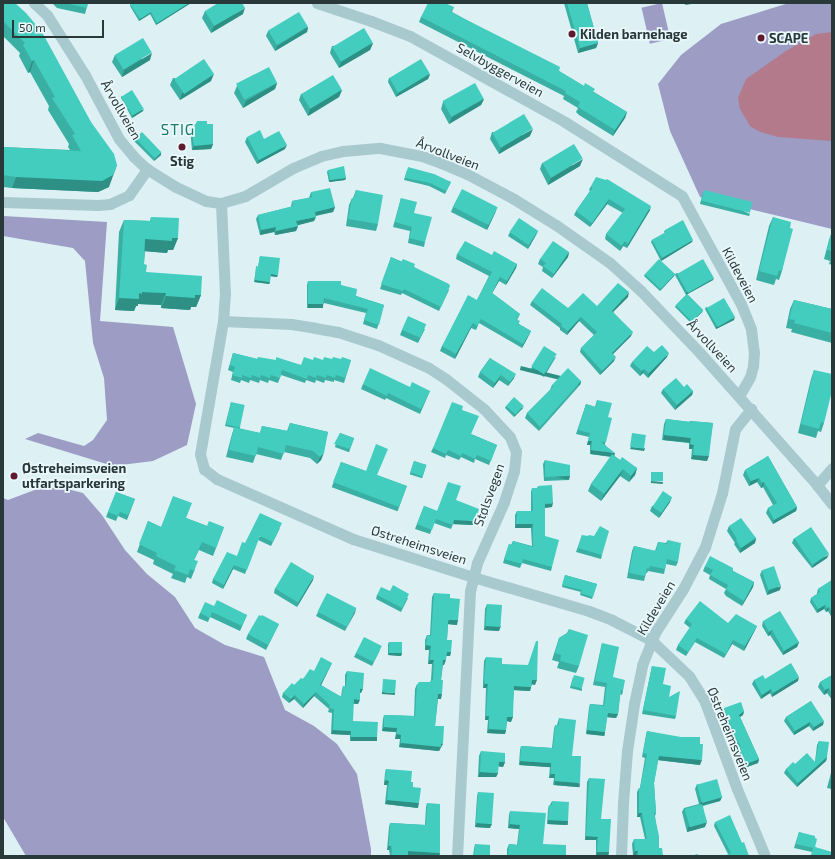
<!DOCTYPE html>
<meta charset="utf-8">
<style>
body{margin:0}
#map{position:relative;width:835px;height:859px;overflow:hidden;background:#ddf0f4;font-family:"Exo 2",sans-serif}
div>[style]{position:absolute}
.green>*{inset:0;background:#9c9cc4;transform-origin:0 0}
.water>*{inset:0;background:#b37a8b}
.minor>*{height:11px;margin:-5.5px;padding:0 5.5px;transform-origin:5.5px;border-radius:5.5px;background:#a8c9cd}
.tertiary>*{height:11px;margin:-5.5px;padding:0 5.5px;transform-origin:5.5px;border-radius:5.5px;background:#a8c9cd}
.wall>*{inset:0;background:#39b0a3;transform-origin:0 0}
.shaded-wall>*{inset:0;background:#2e9085;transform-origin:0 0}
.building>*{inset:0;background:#42cdbe;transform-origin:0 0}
.dots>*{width:11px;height:11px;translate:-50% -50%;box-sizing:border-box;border:2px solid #eaf8fb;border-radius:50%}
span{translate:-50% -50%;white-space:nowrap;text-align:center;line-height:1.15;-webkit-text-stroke:3.5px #eaf8fb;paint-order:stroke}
.poi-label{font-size:13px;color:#293939;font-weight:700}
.left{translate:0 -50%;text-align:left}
.street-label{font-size:13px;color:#293939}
.quarter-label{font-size:15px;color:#1b7a70;letter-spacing:1px}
.frame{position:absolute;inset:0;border:4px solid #293939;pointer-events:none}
.scale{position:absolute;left:12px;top:20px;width:92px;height:18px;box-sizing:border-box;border:2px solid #293939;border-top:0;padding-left:5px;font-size:12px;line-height:14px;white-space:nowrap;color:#293939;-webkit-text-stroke:3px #eaf8fb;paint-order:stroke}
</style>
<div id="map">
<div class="green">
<i style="left:662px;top:3px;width:37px;height:21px;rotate:77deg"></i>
<i style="clip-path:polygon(789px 3px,832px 3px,832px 229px,700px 197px,670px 131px,658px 84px,681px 55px,721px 24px)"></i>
<i style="clip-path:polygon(3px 216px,107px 222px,100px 321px,173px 327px,196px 404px,187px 445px,153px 461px,113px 466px,25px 439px,38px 433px,84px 446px,93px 440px,107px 420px,104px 378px,93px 343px,85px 261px,73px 248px,3px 236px)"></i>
<i style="clip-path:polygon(40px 488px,63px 488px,83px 493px,102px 515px,125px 550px,147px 574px,175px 597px,195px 628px,225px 645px,264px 657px,285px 710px,314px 726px,337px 744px,357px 774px,371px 849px,371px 856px,26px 856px,3px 817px,3px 498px,8px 500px)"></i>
</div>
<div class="water">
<i style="clip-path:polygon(832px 32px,832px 141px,778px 137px,760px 132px,750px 126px,740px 109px,738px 98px,746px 79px,786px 51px,816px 34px)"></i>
</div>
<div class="minor">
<i style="left:34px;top:3px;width:18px;rotate:43deg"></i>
<i style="left:47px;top:15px;width:71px;rotate:57.7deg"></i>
<i style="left:85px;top:75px;width:72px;rotate:62deg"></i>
<i style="left:119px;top:139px;width:23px;rotate:50deg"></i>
<i style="left:134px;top:157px;width:18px;rotate:43deg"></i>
<i style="left:147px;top:169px;width:34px;rotate:32deg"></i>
<i style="left:176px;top:187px;width:33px;rotate:25deg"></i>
<i style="left:206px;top:201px;width:15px;rotate:8deg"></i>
<i style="left:221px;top:203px;width:25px;rotate:-16deg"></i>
<i style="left:245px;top:196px;width:56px;rotate:-30.3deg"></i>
<i style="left:293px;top:168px;width:30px;rotate:-23deg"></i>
<i style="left:321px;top:156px;width:23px;rotate:-13deg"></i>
<i style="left:343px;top:151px;width:37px;rotate:-5deg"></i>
<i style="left:380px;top:148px;width:43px;rotate:10.8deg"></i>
<i style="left:422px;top:156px;width:20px;rotate:20deg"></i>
<i style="left:441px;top:163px;width:28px;rotate:23deg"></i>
<i style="left:467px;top:174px;width:53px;rotate:28deg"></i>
<i style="left:514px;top:199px;width:49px;rotate:31.8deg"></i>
<i style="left:556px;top:225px;width:66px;rotate:35.1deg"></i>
<i style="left:610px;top:263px;width:42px;rotate:42.1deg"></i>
<i style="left:641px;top:291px;width:86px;rotate:46.4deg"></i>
<i style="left:700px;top:353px;width:176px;rotate:48.4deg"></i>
<i style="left:317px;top:3px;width:57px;rotate:18.4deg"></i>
<i style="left:371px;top:21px;width:42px;rotate:21deg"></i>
<i style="left:410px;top:36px;width:177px;rotate:29deg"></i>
<i style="left:565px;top:122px;width:138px;rotate:32.3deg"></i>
<i style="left:682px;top:196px;width:123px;rotate:61.4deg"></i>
<i style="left:741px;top:304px;width:27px;rotate:68deg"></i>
<i style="left:751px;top:329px;width:23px;rotate:83deg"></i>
<i style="left:754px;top:352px;width:14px;rotate:94deg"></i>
<i style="left:753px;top:366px;width:11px;rotate:105deg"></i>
<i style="left:750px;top:377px;width:22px;rotate:120deg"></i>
<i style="left:3px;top:202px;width:95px;rotate:1.8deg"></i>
<i style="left:98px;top:205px;width:12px;rotate:-5deg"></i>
<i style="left:110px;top:204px;width:21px;rotate:-25deg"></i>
<i style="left:129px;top:195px;width:32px;rotate:-55deg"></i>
<i style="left:221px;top:203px;width:90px;rotate:87.5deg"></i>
<i style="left:225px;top:293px;width:28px;rotate:94deg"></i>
<i style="left:223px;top:321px;width:135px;rotate:99.8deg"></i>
<i style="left:200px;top:454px;width:16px;rotate:75deg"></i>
<i style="left:204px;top:469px;width:16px;rotate:38deg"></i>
<i style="left:217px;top:479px;width:149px;rotate:23.8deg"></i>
<i style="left:353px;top:539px;width:126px;rotate:17.6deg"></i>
<i style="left:473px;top:577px;width:121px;rotate:16.3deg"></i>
<i style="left:589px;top:611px;width:25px;rotate:21deg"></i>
<i style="left:612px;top:620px;width:44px;rotate:27.1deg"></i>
<i style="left:651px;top:640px;width:52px;rotate:43.5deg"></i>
<i style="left:689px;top:676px;width:31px;rotate:58deg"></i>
<i style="left:705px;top:702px;width:93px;rotate:69.8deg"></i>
<i style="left:737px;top:789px;width:73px;rotate:67.3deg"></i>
<i style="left:223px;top:321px;width:68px;rotate:2.5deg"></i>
<i style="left:291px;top:324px;width:24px;rotate:9deg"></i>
<i style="left:315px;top:328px;width:23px;rotate:10deg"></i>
<i style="left:338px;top:332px;width:42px;rotate:18deg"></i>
<i style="left:378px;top:345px;width:56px;rotate:24.3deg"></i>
<i style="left:429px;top:368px;width:20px;rotate:33deg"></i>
<i style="left:446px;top:379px;width:48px;rotate:38.3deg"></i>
<i style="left:484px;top:409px;width:38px;rotate:47deg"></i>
<i style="left:510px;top:437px;width:16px;rotate:68deg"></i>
<i style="left:516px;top:452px;width:19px;rotate:96deg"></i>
<i style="left:514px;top:471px;width:33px;rotate:108deg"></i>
<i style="left:504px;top:502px;width:67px;rotate:113.9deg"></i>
<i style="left:477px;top:563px;width:29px;rotate:104deg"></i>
<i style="left:470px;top:591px;width:265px;rotate:92.8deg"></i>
<i style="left:621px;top:856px;width:53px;rotate:-87.8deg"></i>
<i style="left:623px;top:803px;width:52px;rotate:-85.6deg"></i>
<i style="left:627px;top:751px;width:48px;rotate:-81.5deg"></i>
<i style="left:634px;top:704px;width:40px;rotate:-78deg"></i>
<i style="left:642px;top:665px;width:37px;rotate:-68deg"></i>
<i style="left:656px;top:631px;width:50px;rotate:-57.3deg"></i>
<i style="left:683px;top:589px;width:47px;rotate:-62.4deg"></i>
<i style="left:705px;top:547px;width:57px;rotate:-72.5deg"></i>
<i style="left:722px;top:493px;width:65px;rotate:-78.5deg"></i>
<i style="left:735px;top:429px;width:26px;rotate:-51deg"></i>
</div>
<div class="tertiary">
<i style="left:832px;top:468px;width:23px;rotate:131deg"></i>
<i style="left:817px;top:485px;width:24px;rotate:52deg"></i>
</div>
<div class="wall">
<i style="clip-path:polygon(3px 3px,109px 187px,98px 192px,12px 188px,3px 187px,3px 147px,70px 150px,68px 147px,69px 144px,48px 110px,49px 106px,30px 72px,28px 73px,19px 56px,20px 53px,3px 36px)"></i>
<i style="clip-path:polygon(52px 3px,88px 3px,85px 14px,57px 8px)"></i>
<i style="clip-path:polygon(131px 3px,191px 3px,156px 25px,150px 14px,139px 21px,130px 6px)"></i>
<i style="clip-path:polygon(564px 3px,587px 3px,598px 43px,596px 48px,578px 53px)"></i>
<i style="clip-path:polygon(454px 7px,452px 12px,559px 71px,627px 112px,625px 118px,613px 136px,579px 115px,576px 112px,578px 108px,563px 99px,564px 96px,419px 22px,421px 17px)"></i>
<i style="clip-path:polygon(205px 11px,243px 14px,211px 33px,202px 18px)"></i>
<i style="clip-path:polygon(308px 27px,307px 32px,275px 51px,266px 36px,268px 31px)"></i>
<i style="clip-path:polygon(373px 43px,370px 50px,339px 68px,330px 53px,332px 46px)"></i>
<i style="clip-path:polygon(115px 55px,150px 60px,122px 77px,112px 62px)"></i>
<i style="clip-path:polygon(430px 74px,428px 79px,396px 97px,388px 82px,389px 78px)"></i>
<i style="clip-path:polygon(173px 78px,211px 81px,180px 100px,170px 85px)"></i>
<i style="clip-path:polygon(277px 83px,275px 89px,243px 108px,234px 93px,237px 86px)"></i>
<i style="clip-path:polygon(342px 90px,339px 97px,308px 116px,299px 100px,301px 94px)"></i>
<i style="clip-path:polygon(121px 96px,143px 111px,132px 118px,121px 98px)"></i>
<i style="clip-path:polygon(484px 99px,481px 105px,449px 124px,441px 109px,443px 102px)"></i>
<i style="clip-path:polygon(197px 121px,207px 124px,213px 144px,211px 149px,192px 150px,190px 129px,191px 125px,196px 124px)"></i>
<i style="clip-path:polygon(492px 132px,530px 136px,499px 154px,490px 139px)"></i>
<i style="clip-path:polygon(247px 137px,264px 139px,285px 149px,257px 164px,245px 142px)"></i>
<i style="clip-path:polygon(135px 138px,161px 155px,154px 161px,134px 141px)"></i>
<i style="clip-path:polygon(542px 163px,580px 166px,548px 185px,540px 169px)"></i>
<i style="clip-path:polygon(328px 170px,346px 178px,345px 180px,329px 182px,327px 172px)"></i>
<i style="clip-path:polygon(407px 170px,451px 182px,445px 194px,429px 186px,404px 180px)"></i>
<i style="clip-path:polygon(591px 186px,650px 210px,627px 248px,623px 246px,620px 251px,605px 239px,606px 234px,623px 213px,607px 204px,590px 227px,574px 215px,576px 211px,590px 191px,589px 190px)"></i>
<i style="clip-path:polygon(356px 190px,378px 224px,376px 231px,346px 226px,349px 205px,352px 198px,353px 198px)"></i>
<i style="clip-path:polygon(311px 192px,335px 207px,333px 212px,316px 216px,314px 221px,297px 225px,298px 226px,296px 231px,275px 235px,274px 232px,260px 235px,256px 219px,258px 215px,291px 207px,292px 201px,309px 198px)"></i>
<i style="clip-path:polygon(703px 192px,750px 214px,749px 216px,700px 204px)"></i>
<i style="clip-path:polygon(401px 198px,425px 242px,424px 247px,408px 243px,410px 231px,393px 227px)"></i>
<i style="clip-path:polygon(453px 207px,496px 211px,487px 230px,451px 212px)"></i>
<i style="clip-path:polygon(151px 217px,178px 238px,173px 250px,168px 250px,167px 253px,145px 251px,144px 264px,146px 272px,201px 295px,196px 307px,191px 307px,190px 310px,161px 308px,161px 305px,138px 304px,138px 306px,136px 306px,134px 311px,115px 310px,119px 232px,124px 220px,150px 221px)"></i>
<i style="clip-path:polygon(773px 217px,790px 228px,782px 271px,779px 280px,776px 279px,774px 285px,756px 280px,769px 226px)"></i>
<i style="clip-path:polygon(665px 230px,692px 242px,661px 261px,651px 242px,652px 240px,665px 233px,664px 232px)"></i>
<i style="clip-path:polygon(538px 231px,536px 235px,528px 249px,508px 236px,510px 232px)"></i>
<i style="clip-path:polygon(832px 231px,832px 265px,829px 264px,830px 261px,824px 259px,829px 240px)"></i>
<i style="clip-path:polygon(569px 252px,568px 257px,552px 278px,542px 271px,543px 267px,538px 264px,540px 259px)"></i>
<i style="clip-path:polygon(457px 254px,492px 255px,517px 264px,516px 268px,506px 285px,499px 281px,492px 293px,520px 314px,517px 320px,519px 324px,531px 331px,529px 335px,522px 348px,479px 323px,476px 330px,471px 328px,455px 359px,440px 351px,442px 346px,477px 300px,489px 276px,456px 259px)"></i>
<i style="clip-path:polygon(260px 256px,277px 277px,270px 276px,269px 284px,254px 282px,256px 269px,256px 266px,258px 267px)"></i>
<i style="clip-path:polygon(391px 257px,414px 267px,449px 290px,439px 311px,402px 293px,401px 295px,380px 289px)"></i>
<i style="clip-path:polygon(676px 273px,713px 280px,687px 294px,703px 310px,702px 312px,691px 323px,675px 307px,676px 305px,687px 294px,686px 295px,675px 275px)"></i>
<i style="clip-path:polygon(645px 274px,675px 274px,674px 276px,660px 291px,644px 276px)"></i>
<i style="clip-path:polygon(308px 281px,341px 285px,356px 296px,384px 305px,377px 329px,363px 324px,366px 313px,324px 303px,322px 308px,307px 308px,307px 285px)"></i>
<i style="clip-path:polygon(628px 297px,613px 312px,631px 336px,613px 354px,614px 361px,600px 375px,580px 352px,581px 348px,594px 335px,579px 321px,567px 335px,560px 330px,560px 328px,530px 305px,532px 301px,568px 308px,597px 306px)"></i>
<i style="clip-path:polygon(794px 300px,832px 309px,832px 343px,791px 332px,792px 329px,786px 328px,790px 309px)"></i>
<i style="clip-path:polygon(706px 307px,734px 320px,716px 329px,705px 309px)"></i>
<i style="clip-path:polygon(425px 329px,418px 343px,400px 335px,402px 330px)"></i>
<i style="clip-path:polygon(654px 352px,667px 357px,648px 378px,643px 373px,640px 376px,630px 366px,632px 362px)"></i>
<i style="clip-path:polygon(233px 353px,257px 359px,301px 365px,313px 360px,351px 360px,344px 383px,334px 380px,334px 382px,325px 380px,324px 383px,316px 380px,315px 383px,306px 380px,305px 383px,281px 375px,278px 383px,269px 380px,268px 383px,260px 380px,259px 383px,250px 380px,249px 383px,241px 380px,240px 383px,231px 380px,233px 372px,228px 370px)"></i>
<i style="clip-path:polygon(556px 357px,544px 377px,531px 369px,532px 367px)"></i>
<i style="clip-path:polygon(490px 358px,514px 378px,508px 386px,499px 380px,493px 388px,478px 377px,480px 372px)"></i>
<i style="clip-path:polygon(814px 370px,824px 423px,821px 432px,818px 431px,816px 438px,798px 433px,811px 379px)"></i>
<i style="clip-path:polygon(581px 381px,580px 385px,539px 431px,525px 418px,527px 413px,550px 390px,552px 385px)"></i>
<i style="clip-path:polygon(363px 384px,410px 387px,430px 391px,420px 414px,386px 398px,385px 400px,361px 389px)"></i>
<i style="clip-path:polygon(684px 387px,693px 391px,692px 395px,675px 410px,661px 393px,663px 389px)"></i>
<i style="clip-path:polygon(597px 400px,608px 417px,605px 445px,614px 456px,620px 460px,637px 468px,635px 475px,629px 482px,620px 476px,601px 501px,588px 491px,591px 484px,611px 457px,590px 454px,590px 445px,587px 445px,589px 437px,576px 434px,586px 404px,595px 407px)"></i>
<i style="clip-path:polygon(231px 402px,240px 427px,240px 429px,260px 433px,262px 426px,287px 431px,290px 423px,328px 432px,321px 460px,317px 464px,310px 458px,284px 452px,281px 460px,256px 454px,253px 463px,226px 457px,232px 434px,234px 428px,225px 426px)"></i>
<i style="clip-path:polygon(506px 406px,523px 408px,514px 417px,505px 408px)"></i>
<i style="clip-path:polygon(462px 410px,471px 434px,497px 445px,489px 465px,475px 459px,474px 463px,461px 457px,459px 460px,446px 455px,445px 458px,431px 452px,433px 448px)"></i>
<i style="clip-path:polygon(666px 419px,689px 422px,690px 421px,713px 423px,707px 461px,691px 459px,692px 449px,689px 449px,689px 443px,662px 440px,664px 424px)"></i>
<i style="left:340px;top:433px;width:15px;height:15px;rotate:20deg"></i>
<i style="clip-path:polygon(768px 456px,797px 507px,796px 511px,773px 524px,766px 513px,768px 508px,773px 505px,763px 487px,761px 488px,757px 482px,749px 486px,743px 475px,745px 470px)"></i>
<i style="clip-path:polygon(545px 460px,569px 480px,544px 481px,543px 464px)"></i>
<i style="left:414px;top:461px;width:13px;height:14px;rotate:18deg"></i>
<i style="left:341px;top:462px;width:70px;height:27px;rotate:20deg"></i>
<i style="clip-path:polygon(538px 486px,552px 507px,545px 508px,545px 536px,552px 567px,551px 571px,522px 563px,520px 568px,503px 563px,509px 544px,511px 545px,513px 541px,532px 546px,531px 528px,515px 528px,515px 515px,517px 511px,531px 511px,531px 492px,532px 488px,537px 488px)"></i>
<i style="clip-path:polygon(116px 492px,135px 499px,127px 520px,118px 516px,116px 521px,106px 517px)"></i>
<i style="clip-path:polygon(456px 500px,473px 525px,453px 524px,451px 529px,434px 523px,430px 534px,415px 529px,424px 506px,437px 511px)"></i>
<i style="clip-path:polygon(670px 502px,659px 518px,650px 511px,652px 506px)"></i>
<i style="clip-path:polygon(186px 518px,207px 526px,224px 527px,213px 556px,199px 550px,194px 560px,195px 569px,191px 579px,187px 577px,185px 583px,171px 578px,173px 574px,153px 564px,154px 560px,137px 552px,148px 521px,161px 527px)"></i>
<i style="clip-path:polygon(729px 526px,756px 538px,755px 543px,740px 553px,734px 544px,735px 543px,727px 531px)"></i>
<i style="clip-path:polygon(280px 528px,271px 546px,258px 540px,245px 574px,233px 569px,223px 589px,212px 583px,213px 579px,237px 556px,245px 543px)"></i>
<i style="clip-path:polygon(582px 535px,602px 555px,601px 559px,576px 552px)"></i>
<i style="clip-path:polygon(794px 538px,827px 558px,812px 568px,792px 543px)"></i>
<i style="clip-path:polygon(668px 540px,678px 562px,676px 566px,666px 564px,664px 574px,648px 571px,647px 573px,646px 573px,644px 581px,627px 578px,632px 551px,634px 546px,655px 551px,658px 542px,666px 543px)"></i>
<i style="clip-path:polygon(705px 566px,733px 571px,754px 582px,753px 587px,742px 606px,726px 596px,724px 593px,726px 589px,709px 579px,710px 575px,703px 571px)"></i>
<i style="clip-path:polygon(762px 570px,780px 590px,767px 595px,760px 575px)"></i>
<i style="clip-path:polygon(565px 575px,597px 584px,592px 599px,580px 595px,581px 592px,562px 587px)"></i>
<i style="clip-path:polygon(313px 580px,297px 607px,274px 593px,275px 588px)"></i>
<i style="clip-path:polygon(832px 580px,832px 618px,828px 611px,826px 612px,824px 609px,817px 613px,810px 602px,811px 598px,817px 594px,817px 593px,818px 589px)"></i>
<i style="clip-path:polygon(390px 591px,408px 598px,401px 612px,376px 599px,377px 595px)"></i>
<i style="clip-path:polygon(434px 593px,450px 598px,457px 625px,448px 624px,447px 640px,451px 652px,450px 656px,446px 656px,444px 665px,443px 665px,441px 680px,441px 699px,438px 699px,435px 726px,441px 748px,440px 748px,439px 751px,399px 747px,400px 739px,395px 739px,396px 732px,382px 731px,383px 719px,384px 715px,414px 716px,415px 689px,417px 684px,418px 684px,419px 682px,430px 682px,431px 680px,432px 664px,428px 664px,429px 650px,425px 650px,425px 640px,427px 635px,430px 635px,432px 597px)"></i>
<i style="clip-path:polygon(487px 604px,499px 631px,484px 630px,485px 609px)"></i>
<i style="clip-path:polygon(214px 606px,247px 615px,240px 631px,210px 617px,208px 622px,198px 618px,200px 613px)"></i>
<i style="clip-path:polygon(356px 608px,345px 631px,316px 616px,318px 612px)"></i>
<i style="clip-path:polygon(686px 619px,728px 623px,757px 626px,755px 630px,744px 651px,732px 644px,724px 658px,695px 642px,686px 656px,676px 650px,678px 645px,690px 628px,684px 623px)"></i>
<i style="clip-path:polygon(763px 621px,799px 642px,797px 647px,783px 655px,770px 635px,768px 636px,762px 626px)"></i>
<i style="clip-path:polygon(279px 624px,266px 650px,246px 639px,248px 634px)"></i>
<i style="clip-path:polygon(569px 629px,579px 666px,576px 673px,557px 668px,559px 662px,552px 660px,559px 638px,567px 633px)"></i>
<i style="clip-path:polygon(389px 642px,402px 653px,401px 656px,388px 655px,388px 644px)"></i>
<i style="clip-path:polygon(602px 643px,613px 677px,623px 691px,622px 695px,620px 694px,618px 714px,616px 718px,607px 717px,605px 732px,604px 736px,586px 734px,589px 708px,590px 704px,603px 705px,605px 687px,593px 685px,601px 647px)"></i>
<i style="clip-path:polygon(380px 650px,372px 666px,354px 657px,356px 653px)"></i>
<i style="clip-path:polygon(486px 657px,502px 664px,535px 685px,532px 684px,530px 691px,514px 690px,511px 722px,507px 721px,506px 730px,505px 734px,487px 733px,488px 720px,485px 720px,486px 688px,483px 688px,483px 683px,484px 661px)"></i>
<i style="clip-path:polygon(332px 663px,321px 685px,341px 697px,342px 690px,343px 686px,345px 686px,345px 675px,347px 671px,361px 693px,360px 693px,358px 704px,353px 704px,353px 721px,377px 737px,376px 741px,350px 741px,350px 735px,331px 734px,332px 713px,328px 712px,329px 709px,314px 696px,303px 708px,294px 699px,289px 703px,282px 697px,283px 693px,303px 679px,314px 671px)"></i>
<i style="clip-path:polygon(652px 666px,669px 697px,676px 716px,675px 719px,642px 714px)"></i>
<i style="clip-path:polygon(832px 675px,832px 700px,827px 693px,824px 695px,818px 687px,820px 682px)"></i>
<i style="clip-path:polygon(573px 677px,582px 689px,582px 691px,570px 688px)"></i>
<i style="clip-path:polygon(765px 679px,798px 681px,772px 697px,770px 693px,761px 699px,752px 684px,754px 680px)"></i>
<i style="clip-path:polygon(811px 701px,823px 725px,813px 731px,809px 726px,794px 735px,784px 721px,786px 717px)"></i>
<i style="clip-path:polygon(724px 708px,744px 711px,743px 715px,740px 717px,759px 759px,758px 763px,744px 768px,737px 752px,738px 749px,732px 738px,723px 713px)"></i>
<i style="clip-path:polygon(559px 718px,572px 756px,578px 787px,553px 785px,554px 778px,549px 778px,550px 767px,519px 765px,520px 750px,521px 746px,552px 748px,554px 729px,555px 725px,557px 725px)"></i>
<i style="clip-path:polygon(647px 731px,700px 744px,700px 765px,658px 760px,654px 783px,656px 813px,655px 816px,659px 848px,663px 856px,636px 856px,636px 855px,633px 855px,632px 844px,634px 839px,645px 839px,640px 817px,637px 817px,637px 792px,639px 788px,640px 788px,645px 758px,642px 757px,646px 735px)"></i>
<i style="clip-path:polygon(819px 741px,827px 757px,826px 761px,797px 787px,784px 773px,786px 769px,795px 764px,815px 762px,817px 745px)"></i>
<i style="clip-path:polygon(481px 751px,505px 762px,503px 767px,498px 766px,498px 773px,496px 777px,478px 777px,479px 756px)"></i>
<i style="clip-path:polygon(386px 769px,411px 782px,413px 787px,418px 808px,385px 804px,387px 785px,384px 785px,385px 773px)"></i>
<i style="clip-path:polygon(832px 769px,832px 789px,827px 788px)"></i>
<i style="clip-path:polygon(589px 778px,601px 819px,609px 852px,608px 856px,596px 855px,596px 840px,585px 840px,587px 782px)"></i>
<i style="clip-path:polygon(697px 784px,722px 797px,720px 801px,703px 806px,705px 827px,687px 832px,682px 812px,684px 808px,699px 804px,695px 789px)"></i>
<i style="clip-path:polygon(478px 792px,490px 828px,475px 827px,477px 797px)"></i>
<i style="clip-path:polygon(552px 801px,568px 821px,566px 825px,547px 824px,548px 809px,549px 805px,550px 805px)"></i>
<i style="clip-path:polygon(427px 803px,440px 853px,439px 856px,408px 855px,408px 856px,390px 856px,389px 850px,387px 850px,389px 827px,390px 823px,425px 825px,426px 807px)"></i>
<i style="clip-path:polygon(510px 811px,543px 844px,566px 856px,507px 856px,507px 849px,509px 844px,517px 845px,519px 829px,508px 828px,509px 815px)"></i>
<i style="clip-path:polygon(715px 822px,742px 843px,749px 856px,728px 854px,714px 826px)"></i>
<i style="clip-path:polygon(799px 832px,815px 838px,815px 847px,832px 856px,811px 856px,812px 852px,794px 848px)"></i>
<i style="clip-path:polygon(475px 844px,490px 856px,473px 856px,474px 849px)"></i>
</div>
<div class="shaded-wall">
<i style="clip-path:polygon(189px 3px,191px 3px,156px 25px,157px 23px)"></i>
<i style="clip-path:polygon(686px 3px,698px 3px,685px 5px)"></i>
<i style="clip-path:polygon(245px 8px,243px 14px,211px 33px,214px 26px)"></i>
<i style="clip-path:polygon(151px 12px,150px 14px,139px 21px,140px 19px)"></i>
<i style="clip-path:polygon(308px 27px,307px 32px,275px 51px,277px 46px)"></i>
<i style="clip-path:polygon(373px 43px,370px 50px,339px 68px,341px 61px)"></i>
<i style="clip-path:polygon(598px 43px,596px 48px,578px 53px,580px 48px)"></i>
<i style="clip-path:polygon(152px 53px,150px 60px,122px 77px,124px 70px)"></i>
<i style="clip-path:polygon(34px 60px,30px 72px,28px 73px,32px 61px)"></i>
<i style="clip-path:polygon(214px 74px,211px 81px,180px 100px,182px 93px)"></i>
<i style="clip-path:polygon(430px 74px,428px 79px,396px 97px,398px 93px)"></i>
<i style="clip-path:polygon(277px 83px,275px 89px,243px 108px,246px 101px)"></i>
<i style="clip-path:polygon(342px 90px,339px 97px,308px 116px,310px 109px)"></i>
<i style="clip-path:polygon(484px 99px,481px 105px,449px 124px,452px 117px)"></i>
<i style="clip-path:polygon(144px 109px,143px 111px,132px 118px,133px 115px)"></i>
<i style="clip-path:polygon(627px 112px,625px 118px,613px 136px,615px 130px)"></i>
<i style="clip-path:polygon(533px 129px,530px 136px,499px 154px,501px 147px)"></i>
<i style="clip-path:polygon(213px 144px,211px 149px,192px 150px,194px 146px)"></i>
<i style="clip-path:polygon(287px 145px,285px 149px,257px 164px,259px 160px)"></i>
<i style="clip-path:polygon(161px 152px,161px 155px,154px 161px,155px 159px)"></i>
<i style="clip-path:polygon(583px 159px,580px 166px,548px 185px,551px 178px)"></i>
<i style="clip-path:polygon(117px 165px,109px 187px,98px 192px,12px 188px,16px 177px)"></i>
<i style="clip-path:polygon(346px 178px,345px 180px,329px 182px,330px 180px)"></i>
<i style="clip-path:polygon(609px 199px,607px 204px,590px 227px,592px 223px)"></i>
<i style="clip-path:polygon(651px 206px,650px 210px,627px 248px,628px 244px)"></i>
<i style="clip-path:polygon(335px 207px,333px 212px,313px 216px,315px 212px)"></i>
<i style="clip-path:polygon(498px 207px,496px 211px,487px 230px,488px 225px)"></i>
<i style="clip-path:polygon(316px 217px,314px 221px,295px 226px,296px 221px)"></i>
<i style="clip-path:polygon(298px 226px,296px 231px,275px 235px,276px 231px)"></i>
<i style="clip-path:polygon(276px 227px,274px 232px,260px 235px,261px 230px)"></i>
<i style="clip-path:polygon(538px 231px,536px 235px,528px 249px,530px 244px)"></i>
<i style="clip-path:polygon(172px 238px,178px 238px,173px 250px,168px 250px,167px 253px,141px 251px,145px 239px)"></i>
<i style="clip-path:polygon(693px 240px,692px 242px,661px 261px,662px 258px)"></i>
<i style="clip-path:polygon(625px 241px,623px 246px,620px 251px,622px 246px)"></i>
<i style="clip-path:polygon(569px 252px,568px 257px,552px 278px,554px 274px)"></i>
<i style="clip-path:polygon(517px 264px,516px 268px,506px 285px,507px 281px)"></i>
<i style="clip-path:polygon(271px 274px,278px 275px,277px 277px,270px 276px)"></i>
<i style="clip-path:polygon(675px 274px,674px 276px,660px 291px,661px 289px)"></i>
<i style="clip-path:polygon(500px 277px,499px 281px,490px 297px)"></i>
<i style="clip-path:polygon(714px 278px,713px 280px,686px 295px,686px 293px)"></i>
<i style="left:255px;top:280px;width:15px;height:2px;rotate:8deg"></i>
<i style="clip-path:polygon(142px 292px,166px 293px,161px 305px,138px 304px,138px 306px,136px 306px,134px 311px,115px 310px,119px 298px,139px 293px)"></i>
<i style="clip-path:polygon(629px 292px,628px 297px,610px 315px,612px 311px)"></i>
<i style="clip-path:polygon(195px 295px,201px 295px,196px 307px,191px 307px,190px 310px,161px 308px,166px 296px)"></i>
<i style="left:308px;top:304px;width:15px;height:4px"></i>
<i style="clip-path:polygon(703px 310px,702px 312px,691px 323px,692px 320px)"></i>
<i style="clip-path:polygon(581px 317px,579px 321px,567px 335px,568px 331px)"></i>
<i style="clip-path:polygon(735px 317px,734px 320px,716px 329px,716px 327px)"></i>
<i style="clip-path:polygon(473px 323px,471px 328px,455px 359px,456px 354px)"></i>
<i style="clip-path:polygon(531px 331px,529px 335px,522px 348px,523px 344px)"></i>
<i style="clip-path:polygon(633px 332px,631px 336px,610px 357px,612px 353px)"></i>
<i style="clip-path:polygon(669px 353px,667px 357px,648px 378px,649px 373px)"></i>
<i style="clip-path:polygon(616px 357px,614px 361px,600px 375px,602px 371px)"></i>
<i style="clip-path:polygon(644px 369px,643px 373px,640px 376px,642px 371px)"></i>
<i style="clip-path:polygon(516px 374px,514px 378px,508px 386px,510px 382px)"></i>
<i style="clip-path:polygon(501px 375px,499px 380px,493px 388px,495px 383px)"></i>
<i style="left:581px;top:381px;width:4px;height:62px;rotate:104deg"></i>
<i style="clip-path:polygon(693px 391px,692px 395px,675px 410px,677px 405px)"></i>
<i style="clip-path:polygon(524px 406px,523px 408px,514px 417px,515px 415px)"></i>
<i style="left:664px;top:435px;width:27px;height:5px;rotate:6deg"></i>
<i style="clip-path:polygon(588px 441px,592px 441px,590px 445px,587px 445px)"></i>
<i style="clip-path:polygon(690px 444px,694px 445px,692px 449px,689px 449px)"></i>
<i style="clip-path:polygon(631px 447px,645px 448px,644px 451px,630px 449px)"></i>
<i style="left:591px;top:450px;width:24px;height:4px;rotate:7deg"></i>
<i style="clip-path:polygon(324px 453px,321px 460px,317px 464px,320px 457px)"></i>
<i style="clip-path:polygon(693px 455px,709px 456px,707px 461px,691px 459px)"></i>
<i style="clip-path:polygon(637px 468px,635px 475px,629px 482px,631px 476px)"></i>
<i style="clip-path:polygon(623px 469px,620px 476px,601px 501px,604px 494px)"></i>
<i style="left:570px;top:476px;width:4px;height:25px;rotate:104deg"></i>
<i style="clip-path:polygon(759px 478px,757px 482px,749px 486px,751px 481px)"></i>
<i style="left:651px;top:481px;width:12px;height:2px;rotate:5deg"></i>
<i style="clip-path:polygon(764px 482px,763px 487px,761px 488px,762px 483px)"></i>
<i style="clip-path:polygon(672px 497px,670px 502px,659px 518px,661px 513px)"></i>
<i style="clip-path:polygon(553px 503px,552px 507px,543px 508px,545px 504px)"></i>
<i style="clip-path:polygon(797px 507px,796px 511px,773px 524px,774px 520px)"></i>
<i style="clip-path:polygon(454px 520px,475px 521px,473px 525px,452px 524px)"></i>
<i style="clip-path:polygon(516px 524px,533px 524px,531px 528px,515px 528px)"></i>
<i style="clip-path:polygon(756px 538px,755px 543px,740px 553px,741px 548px)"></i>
<i style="clip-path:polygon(829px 554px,827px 558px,812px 568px,814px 564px)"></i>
<i style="clip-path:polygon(234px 565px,233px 569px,223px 589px,224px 585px)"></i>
<i style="clip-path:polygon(314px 576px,313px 580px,297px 607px,299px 602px)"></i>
<i style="clip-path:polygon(754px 582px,753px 587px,742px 606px,744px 601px)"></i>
<i style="clip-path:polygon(781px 586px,780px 590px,767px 595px,769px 590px)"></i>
<i style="clip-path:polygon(825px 605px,824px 609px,817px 613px,818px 609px)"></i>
<i style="clip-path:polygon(829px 607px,828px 611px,826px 612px,827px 608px)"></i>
<i style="clip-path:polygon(356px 608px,355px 613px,345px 631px,347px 627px)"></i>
<i style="clip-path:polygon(449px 620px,458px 620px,457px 625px,447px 624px)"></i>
<i style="clip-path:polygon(486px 626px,501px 626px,499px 631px,484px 630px)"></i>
<i style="clip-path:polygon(757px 626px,755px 630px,744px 651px,745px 646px)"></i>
<i style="clip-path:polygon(772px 630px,770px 635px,768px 636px,769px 632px)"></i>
<i style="clip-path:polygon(733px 640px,732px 644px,724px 658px)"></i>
<i style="clip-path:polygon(799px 642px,797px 647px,783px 655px,784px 651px)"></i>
<i style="clip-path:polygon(426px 645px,431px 646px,429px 650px,425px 650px)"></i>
<i style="clip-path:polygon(447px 652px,451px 652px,450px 656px,445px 656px)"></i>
<i style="clip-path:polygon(389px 653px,402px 653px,401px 656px,388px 655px)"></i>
<i style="clip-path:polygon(430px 660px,434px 660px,432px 664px,428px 664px)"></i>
<i style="clip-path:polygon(443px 660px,446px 660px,444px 665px,442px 665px)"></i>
<i style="clip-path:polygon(332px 663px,319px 689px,320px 685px)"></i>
<i style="clip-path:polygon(799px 677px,798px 681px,772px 697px,773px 693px)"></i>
<i style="clip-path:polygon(532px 680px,537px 680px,535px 685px,530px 684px)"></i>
<i style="clip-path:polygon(485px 684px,488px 684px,486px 688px,483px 688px)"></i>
<i style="clip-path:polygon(514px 686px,531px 687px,530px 691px,512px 690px)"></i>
<i style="clip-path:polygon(829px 688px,827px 693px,824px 695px,825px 690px)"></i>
<i style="clip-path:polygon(360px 689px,363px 689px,361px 693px,359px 693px)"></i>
<i style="clip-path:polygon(771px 689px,770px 693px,761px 699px,762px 695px)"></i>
<i style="clip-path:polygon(316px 692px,314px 696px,303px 708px,304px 704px)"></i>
<i style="left:382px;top:692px;width:13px;height:2px;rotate:4deg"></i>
<i style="clip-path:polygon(438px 694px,442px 694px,441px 699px,437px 699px)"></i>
<i style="clip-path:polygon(295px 695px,294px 699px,289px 703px,291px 699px)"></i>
<i style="clip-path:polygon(354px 699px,360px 700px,358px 704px,352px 703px)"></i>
<i style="clip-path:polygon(744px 711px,743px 715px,737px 719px,739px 715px)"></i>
<i style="clip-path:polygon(608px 713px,618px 714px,616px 718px,606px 717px)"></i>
<i style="clip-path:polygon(486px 716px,489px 716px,488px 720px,485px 720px)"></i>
<i style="clip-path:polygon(507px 717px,513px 717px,511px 722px,505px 721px)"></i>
<i style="clip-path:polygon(824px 721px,823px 725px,813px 731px,814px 727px)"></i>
<i style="clip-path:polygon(810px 722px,809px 726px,794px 735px,795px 731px)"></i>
<i style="clip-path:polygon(384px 727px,397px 728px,396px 732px,382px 731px)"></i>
<i style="clip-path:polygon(489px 729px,506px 730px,505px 734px,487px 733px)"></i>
<i style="clip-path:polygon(333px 730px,351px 731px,350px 735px,331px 734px)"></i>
<i style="left:587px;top:730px;width:18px;height:4px;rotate:6deg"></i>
<i style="clip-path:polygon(397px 734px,401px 735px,400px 739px,395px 739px)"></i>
<i style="left:351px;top:737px;width:26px;height:4px"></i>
<i style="clip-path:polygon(401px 743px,441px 743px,443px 744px,439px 751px,399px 747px)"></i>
<i style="clip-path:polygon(659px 756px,702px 760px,700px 765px,657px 760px)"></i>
<i style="clip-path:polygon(827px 757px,826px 761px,797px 787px,798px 783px)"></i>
<i style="clip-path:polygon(759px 759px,758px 763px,744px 768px,746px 764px)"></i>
<i style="left:520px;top:761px;width:31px;height:4px;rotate:4deg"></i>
<i style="clip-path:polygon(499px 762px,505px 762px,503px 767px,497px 766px)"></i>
<i style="clip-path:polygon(480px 772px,498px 773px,496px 777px,478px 777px)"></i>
<i style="clip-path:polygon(551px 774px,555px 774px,554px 778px,549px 778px)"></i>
<i style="clip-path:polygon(385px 780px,389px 781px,387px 785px,384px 785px)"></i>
<i style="left:555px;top:781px;width:25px;height:4px;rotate:5deg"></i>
<i style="clip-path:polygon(722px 797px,720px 801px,699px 806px,701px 802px)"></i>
<i style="clip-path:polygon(387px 800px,419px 803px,418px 808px,385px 804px)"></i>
<i style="clip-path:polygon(639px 813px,642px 813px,640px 817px,637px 817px)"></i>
<i style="left:548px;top:820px;width:20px;height:4px;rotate:3deg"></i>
<i style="clip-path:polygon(707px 822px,705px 827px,687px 832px,688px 827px)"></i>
<i style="clip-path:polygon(477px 823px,492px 824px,490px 828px,475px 827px)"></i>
<i style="clip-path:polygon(510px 824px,520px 825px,519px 829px,508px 828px)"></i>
<i style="clip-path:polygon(586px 836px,598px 837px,596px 840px,585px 840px)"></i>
<i style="clip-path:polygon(389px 846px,391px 846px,389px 850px,387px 850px)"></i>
<i style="clip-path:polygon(408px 851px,440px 853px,439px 856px,407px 855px)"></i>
<i style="clip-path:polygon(635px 851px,638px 851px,636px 855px,633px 855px)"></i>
<i style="clip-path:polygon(597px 852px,609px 852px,608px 856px,596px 855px)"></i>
</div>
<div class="building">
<i style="clip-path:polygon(3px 3px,15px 3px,26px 13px,42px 32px,91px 122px,114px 154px,117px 165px,113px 175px,102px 181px,16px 177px,3px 175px,3px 147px,81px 151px,72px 135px,75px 134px,52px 98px,55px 97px,34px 60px,32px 61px,23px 45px,25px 43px,3px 21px)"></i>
<i style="clip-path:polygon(65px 3px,88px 3px,87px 8px)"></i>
<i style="clip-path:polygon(131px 3px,189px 3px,157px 23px,151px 12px,140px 19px,130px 4px)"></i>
<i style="clip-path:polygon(218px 3px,242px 3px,245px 8px,214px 26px,205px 11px)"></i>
<i style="clip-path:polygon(428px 3px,445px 3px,454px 7px,451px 12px,560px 67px,559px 71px,584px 86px,585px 83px,595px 89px,593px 92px,627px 112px,615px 130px,581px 109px,578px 106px,580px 102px,565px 93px,566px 91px,421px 17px)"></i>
<i style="clip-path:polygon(567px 3px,587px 3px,598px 43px,580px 48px)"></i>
<i style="left:299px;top:12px;width:17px;height:36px;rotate:59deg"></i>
<i style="left:364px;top:28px;width:17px;height:37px;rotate:59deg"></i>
<i style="left:143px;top:38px;width:17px;height:33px;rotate:59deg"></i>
<i style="left:204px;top:59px;width:18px;height:36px;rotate:56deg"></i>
<i style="left:421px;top:59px;width:17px;height:37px;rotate:59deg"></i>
<i style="left:269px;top:67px;width:18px;height:37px;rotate:63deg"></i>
<i style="left:333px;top:75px;width:17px;height:37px;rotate:59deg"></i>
<i style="left:475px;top:83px;width:18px;height:37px;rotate:61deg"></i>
<i style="left:132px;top:90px;width:22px;height:13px;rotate:58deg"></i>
<i style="left:524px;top:114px;width:17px;height:37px;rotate:59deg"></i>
<i style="clip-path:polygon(197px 121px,207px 121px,207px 124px,213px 124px,213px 144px,194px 146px,191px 125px,197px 124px)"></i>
<i style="clip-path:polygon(260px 130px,264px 139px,279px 131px,287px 145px,259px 160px,247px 137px)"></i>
<i style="left:142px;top:132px;width:28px;height:9px;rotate:46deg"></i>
<i style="left:574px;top:144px;width:17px;height:37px;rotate:59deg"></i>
<i style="clip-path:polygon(344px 166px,346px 178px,330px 180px,328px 170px)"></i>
<i style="clip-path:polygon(408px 167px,434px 174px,451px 182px,446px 191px,430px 183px,405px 178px)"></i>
<i style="clip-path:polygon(596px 177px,606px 180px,607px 179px,651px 206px,628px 244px,625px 241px,622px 246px,606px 234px,625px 209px,609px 199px,592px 223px,576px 211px,593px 187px,591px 186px)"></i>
<i style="clip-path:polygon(330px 188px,335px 207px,315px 212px,316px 217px,296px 221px,298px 226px,276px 231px,276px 227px,261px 230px,258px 215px,293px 206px,292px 201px,312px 197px,311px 192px)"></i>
<i style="left:462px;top:189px;width:40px;height:20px;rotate:27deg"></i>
<i style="clip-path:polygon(356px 190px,383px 195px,378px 224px,348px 219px,352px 198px,354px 198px)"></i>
<i style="left:704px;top:190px;width:50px;height:11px;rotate:14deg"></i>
<i style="clip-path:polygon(401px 198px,417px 202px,414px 213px,432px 217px,425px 242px,409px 238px,412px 227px,395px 222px)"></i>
<i style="clip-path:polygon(151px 217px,179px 218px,178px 238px,172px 238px,172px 241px,145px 239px,144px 264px,147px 265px,146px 272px,202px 276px,201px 295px,195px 295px,195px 298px,166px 296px,166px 293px,142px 292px,142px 294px,139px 293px,139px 299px,119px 298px,124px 220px,151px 221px)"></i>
<i style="clip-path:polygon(773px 217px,791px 222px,790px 228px,793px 229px,782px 271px,779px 270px,777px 276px,759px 271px)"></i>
<i style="left:519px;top:218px;width:23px;height:17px;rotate:34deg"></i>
<i style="clip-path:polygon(683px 220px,693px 240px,662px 258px,652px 240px,666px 232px,665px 230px)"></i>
<i style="clip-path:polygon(832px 231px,832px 251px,827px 250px)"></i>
<i style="clip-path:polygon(465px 241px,492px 255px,494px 251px,517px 264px,507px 281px,500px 277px,492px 293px,520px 314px,516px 319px,520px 321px,518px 324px,531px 331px,523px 344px,481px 319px,477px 326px,473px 323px,456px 354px,442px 346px,468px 295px,477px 300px,492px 272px,457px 254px)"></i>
<i style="clip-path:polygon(553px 241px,569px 252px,554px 274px,543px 266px,546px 263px,540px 259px)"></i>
<i style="clip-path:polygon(260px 256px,280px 258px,278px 275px,271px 274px,270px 282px,255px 280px,256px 266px,258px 267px)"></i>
<i style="clip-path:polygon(391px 257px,401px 262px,403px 259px,415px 264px,414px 267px,449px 284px,450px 286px,441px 307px,404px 289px,403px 291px,381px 284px)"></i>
<i style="left:659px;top:259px;width:22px;height:21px;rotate:43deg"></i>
<i style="left:703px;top:259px;width:22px;height:30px;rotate:60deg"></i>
<i style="clip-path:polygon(308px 281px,341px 281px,341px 285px,357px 289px,356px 296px,384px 305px,379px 325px,364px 320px,368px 309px,324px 298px,323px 304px,308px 304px)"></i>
<i style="clip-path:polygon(618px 283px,629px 292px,612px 311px,633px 332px,612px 353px,616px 357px,602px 371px,581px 348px,597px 332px,581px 317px,568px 331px,561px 326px,562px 324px,532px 301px,542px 288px,568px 308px,583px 293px,597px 306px)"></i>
<i style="left:687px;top:294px;width:23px;height:16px;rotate:45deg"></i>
<i style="left:724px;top:298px;width:22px;height:20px;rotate:60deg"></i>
<i style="clip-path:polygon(794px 300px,832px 309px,832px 333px,794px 323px,795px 320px,789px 319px)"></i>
<i style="left:408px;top:316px;width:20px;height:15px;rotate:24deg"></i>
<i style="clip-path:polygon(662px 345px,669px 353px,649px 373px,644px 369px,642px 371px,632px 362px,647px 346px,654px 352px)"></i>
<i style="left:544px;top:346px;width:15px;height:24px;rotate:32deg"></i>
<i style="clip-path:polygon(233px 353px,257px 359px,258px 357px,276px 360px,276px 357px,301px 365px,304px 357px,313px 360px,314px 357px,323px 360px,324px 357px,332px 359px,333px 357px,341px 359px,342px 357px,351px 360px,345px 378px,336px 375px,335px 378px,327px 375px,326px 378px,317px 375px,316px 378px,308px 375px,307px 379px,282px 370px,280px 378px,271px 375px,270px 378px,261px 375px,260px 378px,252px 375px,251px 378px,242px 375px,242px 378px,232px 375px,235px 367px,230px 365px)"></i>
<i style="clip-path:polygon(490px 358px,516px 374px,510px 382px,501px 375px,495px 383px,480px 372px)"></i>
<i style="clip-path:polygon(370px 368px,410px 387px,412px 382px,430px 391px,421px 409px,388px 393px,387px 396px,363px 384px)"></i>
<i style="clip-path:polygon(568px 368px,581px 381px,540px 427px,527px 413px,553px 387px,552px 385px)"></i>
<i style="clip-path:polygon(814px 370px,832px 374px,832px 391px,824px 423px,821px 422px,819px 429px,801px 424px)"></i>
<i style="clip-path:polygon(676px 378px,684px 387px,687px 384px,693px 391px,677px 405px,663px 389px)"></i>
<i style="left:514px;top:397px;width:13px;height:12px;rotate:42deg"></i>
<i style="clip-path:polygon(597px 400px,612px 403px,608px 417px,612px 418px,606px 442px,601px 442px,615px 453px,591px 450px,592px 441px,588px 441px,590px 433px,578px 430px,586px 404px,596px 407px)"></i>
<i style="left:231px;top:402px;width:14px;height:23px;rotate:12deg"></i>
<i style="clip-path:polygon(452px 402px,463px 406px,462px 410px,479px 416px,471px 434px,497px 445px,491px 461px,477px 455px,475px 459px,462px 453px,461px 456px,448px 450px,446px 454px,433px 448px)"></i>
<i style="clip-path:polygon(666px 419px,691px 422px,690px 421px,713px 423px,709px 456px,693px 455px,694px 445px,690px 444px,691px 438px,664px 435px)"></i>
<i style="clip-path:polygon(290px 423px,328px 432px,324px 453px,320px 457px,313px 451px,286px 445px,284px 454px,258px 447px,256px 456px,229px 450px,234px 427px,260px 433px,262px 426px,288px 431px)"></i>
<i style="clip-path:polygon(340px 433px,354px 438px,350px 449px,334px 444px)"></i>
<i style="left:632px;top:433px;width:14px;height:14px;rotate:8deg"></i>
<i style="clip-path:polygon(376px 444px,388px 449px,377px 475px,407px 486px,399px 507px,333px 482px,341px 462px,366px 471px)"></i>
<i style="clip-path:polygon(612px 454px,620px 460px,622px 457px,637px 468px,631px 476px,623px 469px,604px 494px,591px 484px)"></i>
<i style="clip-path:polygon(768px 456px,797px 507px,774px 520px,768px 508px,777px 503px,764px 482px,762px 483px,759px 478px,751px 481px,745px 470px)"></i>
<i style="clip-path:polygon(545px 460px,570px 465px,570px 476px,545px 477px)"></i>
<i style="left:414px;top:461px;width:13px;height:12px;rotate:18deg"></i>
<i style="left:651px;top:472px;width:12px;height:9px"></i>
<i style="clip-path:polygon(448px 482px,461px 486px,456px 500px,479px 509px,475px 521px,454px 520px,453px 525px,436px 519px,432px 530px,417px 524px,424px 506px,437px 511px)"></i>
<i style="clip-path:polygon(552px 485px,553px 503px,545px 504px,545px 536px,559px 540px,552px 567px,523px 559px,522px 564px,504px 559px,509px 544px,512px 545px,513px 541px,533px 547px,533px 524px,516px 524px,517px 511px,533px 511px,532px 488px,538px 488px,538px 486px)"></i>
<i style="left:663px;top:491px;width:11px;height:19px;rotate:34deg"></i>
<i style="clip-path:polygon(116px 492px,135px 499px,128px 515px,120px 512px,118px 516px,108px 512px)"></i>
<i style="clip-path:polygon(173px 496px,192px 503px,186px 518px,207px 526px,209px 521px,224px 527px,216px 548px,202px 542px,194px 560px,198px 561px,194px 571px,190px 569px,188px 575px,174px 570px,176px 566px,156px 556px,157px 553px,139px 544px,148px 521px,161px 527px)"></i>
<i style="clip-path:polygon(260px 513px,282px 523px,273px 542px,260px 536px,247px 570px,234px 565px,224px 585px,213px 579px,227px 552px,237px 556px,242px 542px,245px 543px)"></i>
<i style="clip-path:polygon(741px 518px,756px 538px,741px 548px,736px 540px,737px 539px,729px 526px)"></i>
<i style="clip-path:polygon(600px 526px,609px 531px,602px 555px,578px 548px,582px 535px,588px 536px,589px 535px,594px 536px)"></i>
<i style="left:811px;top:527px;width:32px;height:20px;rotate:56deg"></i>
<i style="clip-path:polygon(668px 540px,681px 543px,678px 562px,667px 559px,665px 569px,650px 566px,649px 569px,647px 568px,645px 576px,629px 573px,634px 546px,656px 551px,658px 542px,667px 544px)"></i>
<i style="clip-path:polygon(710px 556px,733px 568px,733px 571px,754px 582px,744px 601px,728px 591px,726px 589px,728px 585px,710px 575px,713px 570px,705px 566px)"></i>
<i style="left:291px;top:562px;width:27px;height:31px;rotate:31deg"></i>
<i style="left:774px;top:566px;width:21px;height:13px;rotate:71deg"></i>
<i style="clip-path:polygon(565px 575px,597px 584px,593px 597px,580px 593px,582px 590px,562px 585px)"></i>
<i style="clip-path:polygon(832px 580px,832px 612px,829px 607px,827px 608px,825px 605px,818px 609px,811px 598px,820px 592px,818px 589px)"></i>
<i style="clip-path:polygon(393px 585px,409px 594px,402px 608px,377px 595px,381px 587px,390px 591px)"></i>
<i style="left:327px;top:593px;width:33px;height:21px;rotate:27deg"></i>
<i style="clip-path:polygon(434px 593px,450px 594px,450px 598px,460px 599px,458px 620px,449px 620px,448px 621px,447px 640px,452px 640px,451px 652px,447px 652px,446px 660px,443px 660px,441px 680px,443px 680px,442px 694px,438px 694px,435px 726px,444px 726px,443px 744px,441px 743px,441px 747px,401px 743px,401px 735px,397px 734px,397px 728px,384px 727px,384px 715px,415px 716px,417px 684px,418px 684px,419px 682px,431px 682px,431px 680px,433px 680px,434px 660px,430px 660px,431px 646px,426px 645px,427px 635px,431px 636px)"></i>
<i style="clip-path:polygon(217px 600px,247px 615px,242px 626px,212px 612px,210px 618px,200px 613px,205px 602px,214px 606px)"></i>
<i style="clip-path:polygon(700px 601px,728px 623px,736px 614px,757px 626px,745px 646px,733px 640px,726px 654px,697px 638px,688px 652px,678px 645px,692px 624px,686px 619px)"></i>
<i style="left:487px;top:604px;width:15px;height:22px;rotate:4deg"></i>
<i style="clip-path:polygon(780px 611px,799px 642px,784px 651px,772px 630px,769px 632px,763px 621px)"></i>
<i style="clip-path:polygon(259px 615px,261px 616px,262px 615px,279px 624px,268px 645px,248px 634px)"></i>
<i style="clip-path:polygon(569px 629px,588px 635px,579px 666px,560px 661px,561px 655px,555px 653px,559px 638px,568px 633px)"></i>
<i style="left:364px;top:637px;width:20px;height:18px;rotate:27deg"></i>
<i style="clip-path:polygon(536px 641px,538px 641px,537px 680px,532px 680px,531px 687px,514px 686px,513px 717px,507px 717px,506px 730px,489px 729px,489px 716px,486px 716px,488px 684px,485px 684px,484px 679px,486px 657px,502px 658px,502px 664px,528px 665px)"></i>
<i style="left:389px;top:642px;width:13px;height:11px"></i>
<i style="clip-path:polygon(602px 643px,619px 647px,613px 677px,625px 680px,623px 691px,621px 690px,618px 714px,608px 713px,605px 732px,587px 730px,590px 704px,604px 706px,607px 683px,595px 681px)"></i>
<i style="clip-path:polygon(321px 657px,332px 663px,320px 685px,342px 697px,343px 686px,346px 686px,347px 671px,364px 673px,363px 689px,360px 689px,360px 700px,354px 699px,353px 721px,378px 722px,377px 737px,351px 737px,351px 731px,333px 730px,334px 709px,329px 708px,330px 705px,316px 692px,304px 704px,295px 695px,291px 699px,283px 693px,292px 683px,294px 685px,301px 678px,303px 679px,310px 669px,314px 671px)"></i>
<i style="clip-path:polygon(791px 663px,799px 677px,773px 693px,771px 689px,762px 695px,754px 680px,763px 675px,765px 679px)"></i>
<i style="clip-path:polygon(652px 666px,666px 668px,663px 684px,671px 686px,669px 697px,680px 691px,676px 716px,643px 710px)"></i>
<i style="left:574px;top:675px;width:11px;height:11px;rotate:15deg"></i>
<i style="clip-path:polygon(832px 675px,832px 693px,829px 688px,825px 690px,820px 682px)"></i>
<i style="left:383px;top:679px;width:13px;height:13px;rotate:4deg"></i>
<i style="clip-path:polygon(811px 701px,824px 721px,814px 727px,810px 722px,795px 731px,786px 717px)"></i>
<i style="clip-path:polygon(741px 702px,744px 711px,739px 715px,759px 759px,746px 764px,739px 747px,741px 747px,734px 734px,724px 708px)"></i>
<i style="clip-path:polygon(559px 718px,576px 720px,572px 756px,581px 756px,580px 783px,555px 781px,555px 774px,551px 774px,551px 763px,520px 761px,521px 746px,553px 748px,555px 725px,559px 725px)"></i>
<i style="clip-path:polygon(647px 731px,681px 737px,700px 737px,700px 744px,703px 744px,702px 760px,659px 756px,654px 783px,656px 813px,654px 813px,659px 836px,659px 848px,662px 848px,663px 856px,638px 856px,638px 851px,635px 851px,634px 839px,647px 839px,642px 813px,639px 813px,639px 788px,640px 788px,647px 754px,643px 753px)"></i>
<i style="clip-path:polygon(819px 741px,829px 742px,827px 757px,798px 783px,786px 769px,793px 762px,795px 764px,807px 753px,815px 762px)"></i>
<i style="clip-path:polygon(481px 751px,505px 753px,505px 762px,499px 762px,498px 773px,480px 772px)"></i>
<i style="clip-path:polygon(386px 769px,412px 771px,411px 782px,413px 782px,413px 787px,421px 788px,419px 803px,387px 800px,389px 781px,385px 780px)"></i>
<i style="clip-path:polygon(832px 771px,832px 780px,830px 779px)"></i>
<i style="clip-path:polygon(589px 778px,605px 779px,601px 819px,611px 819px,609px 852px,597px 852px,598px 837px,586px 836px)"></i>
<i style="left:717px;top:779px;width:19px;height:21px;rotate:74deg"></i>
<i style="left:478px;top:792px;width:16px;height:31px;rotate:4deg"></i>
<i style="clip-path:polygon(552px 801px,569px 802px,568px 821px,548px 820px,549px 805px,552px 805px)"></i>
<i style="clip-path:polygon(427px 803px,440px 804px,440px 853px,408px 851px,408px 856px,391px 856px,392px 850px,391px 846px,389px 846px,390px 823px,426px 825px)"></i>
<i style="left:702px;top:804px;width:19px;height:18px;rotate:74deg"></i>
<i style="clip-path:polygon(510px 811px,546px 813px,543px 844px,566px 845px,566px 856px,508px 856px,509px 844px,518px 845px,520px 825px,510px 824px)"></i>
<i style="clip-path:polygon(730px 815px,742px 843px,744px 842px,749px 856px,724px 856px,731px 853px,715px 822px)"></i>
<i style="clip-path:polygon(799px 832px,815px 836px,815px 838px,817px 839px,815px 847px,832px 852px,832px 856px,811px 856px,813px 848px,796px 844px)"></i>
<i style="clip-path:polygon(475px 844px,490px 845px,490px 856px,474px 856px)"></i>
<i style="clip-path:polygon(698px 854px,698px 856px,690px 856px)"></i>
</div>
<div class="dots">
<i style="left:572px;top:34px;background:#5e1b2e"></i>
<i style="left:761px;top:38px;background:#5e1b2e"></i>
<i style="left:182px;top:147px;background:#5e1b2e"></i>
<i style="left:14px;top:476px;background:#5e1b2e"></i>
</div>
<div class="poi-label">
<span class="left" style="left:580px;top:34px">Kilden barnehage</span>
<span class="left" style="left:769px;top:38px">SCAPE</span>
<span style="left:182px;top:161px">Stig</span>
<span class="left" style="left:22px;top:476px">Østreheimsveien<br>utfartsparkering</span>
</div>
<div class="street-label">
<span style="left:500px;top:70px;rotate:29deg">Selvbyggerveien</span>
<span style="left:121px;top:110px;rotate:60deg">Årvollveien</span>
<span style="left:448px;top:154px;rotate:21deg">Årvollveien</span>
<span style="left:740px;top:275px;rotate:62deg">Kildeveien</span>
<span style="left:712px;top:346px;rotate:47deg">Årvollveien</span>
<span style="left:489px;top:495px;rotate:-70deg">Stølsvegen</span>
<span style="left:419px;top:545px;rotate:18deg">Østreheimsveien</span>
<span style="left:656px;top:608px;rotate:-59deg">Kildeveien</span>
<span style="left:730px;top:734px;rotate:68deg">Østreheimsveien</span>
</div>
<div class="quarter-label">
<span style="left:178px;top:130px">STIG</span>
</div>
<div class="frame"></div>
<div class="scale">50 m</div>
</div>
